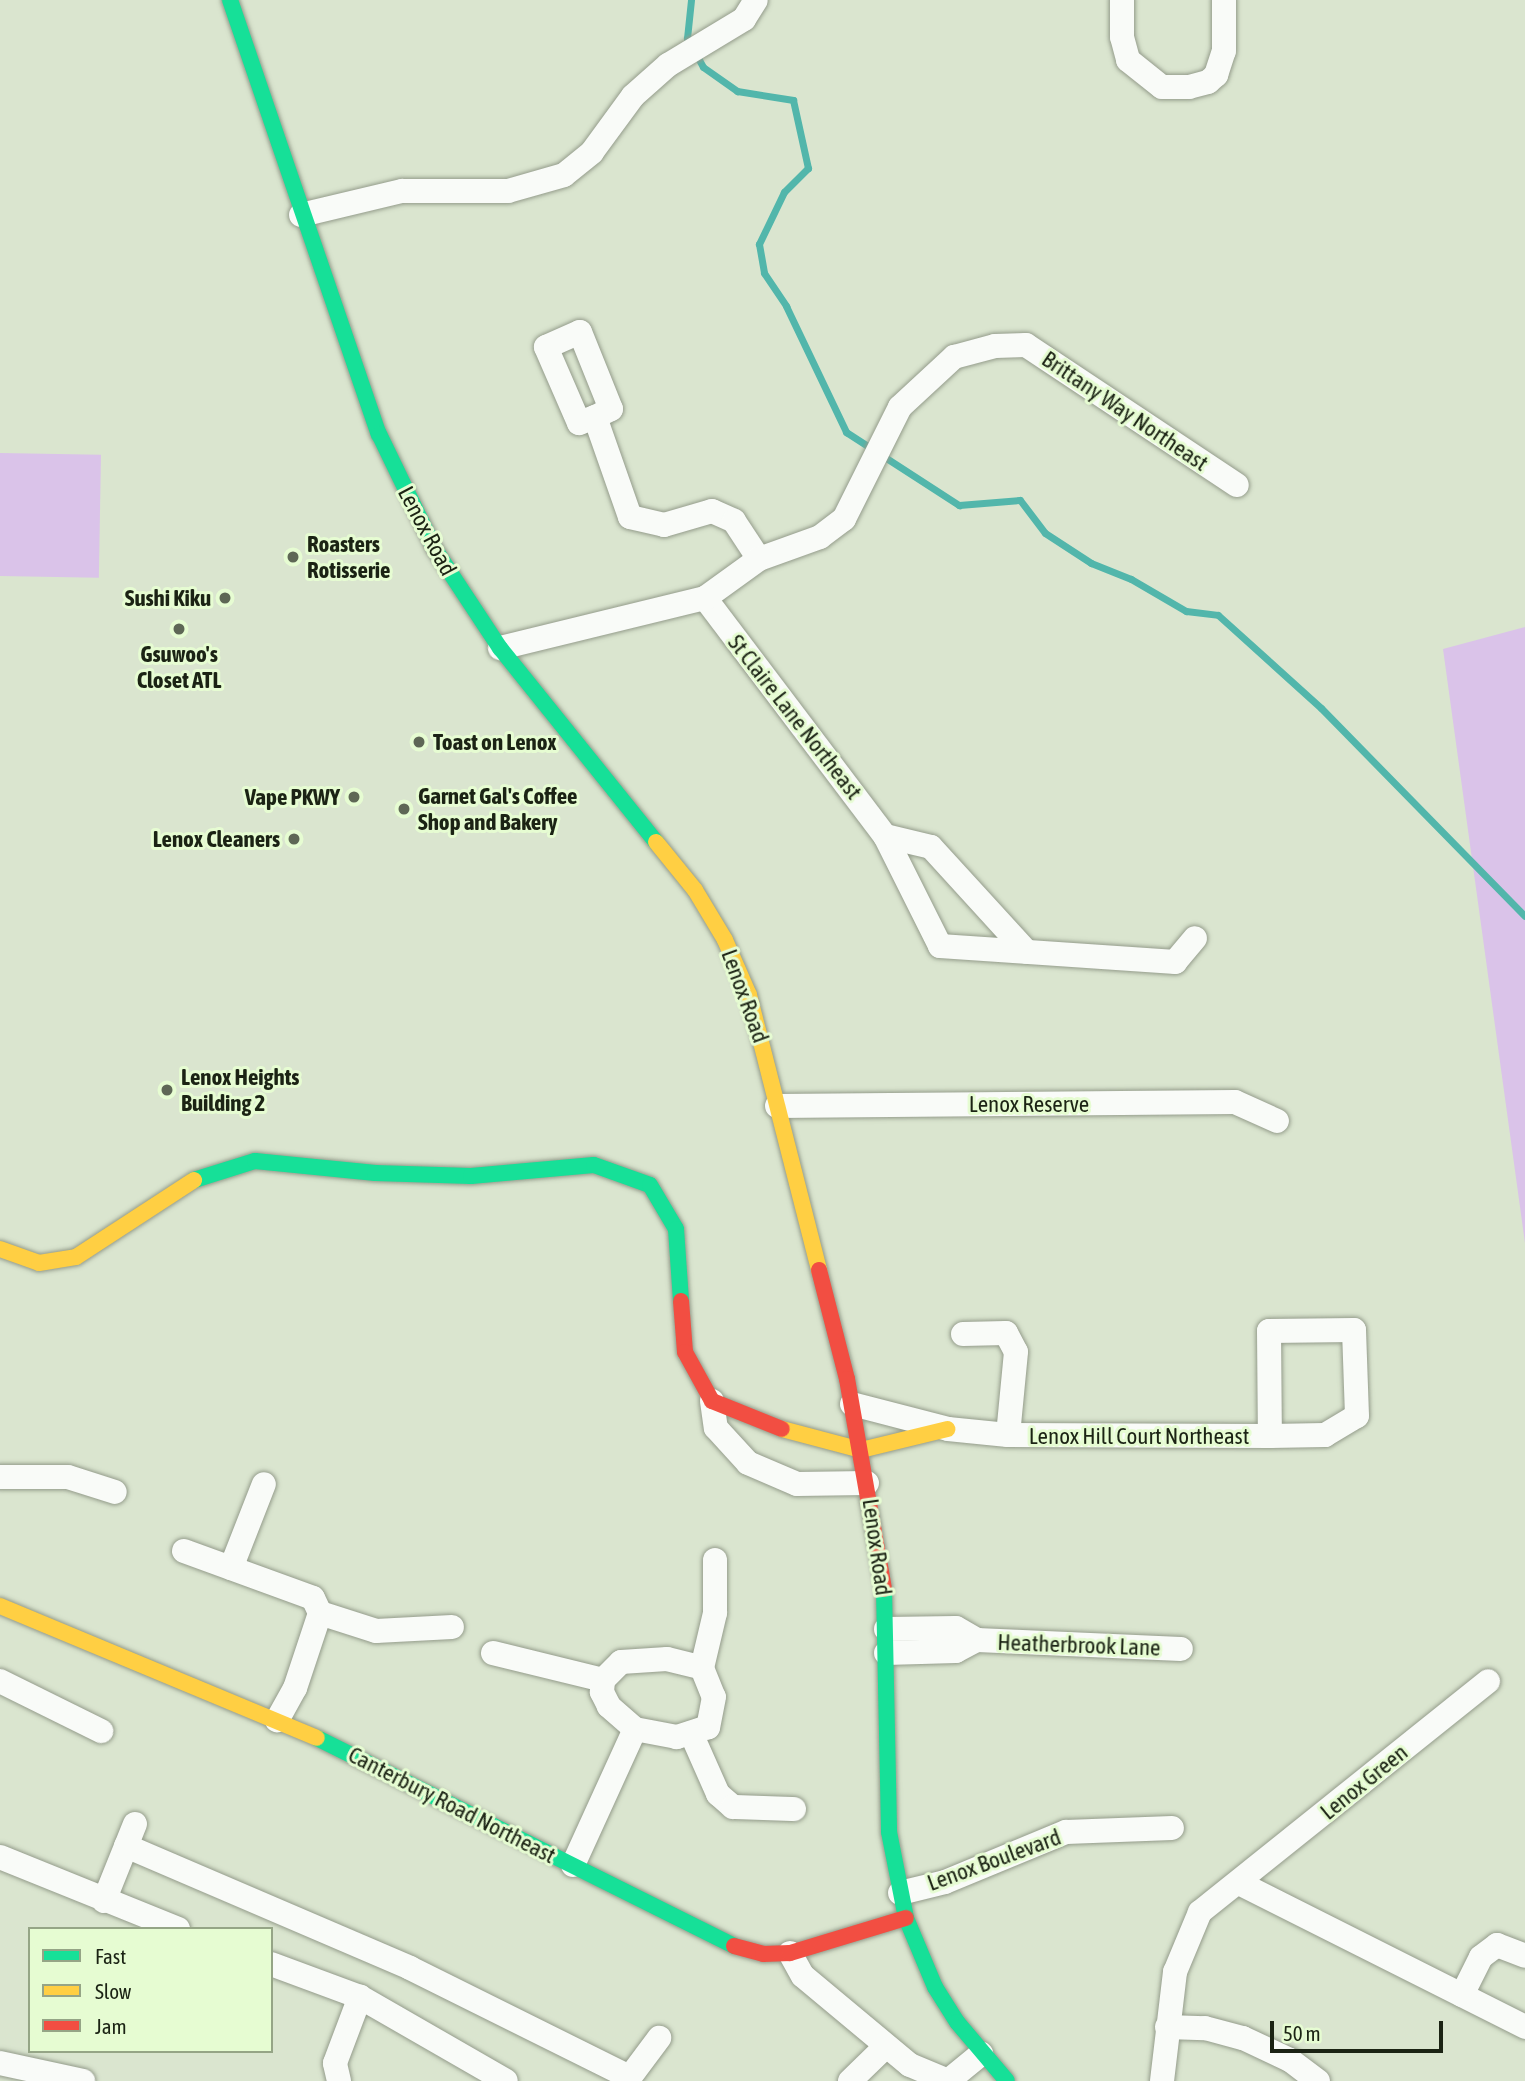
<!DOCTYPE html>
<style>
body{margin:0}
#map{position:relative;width:1525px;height:2081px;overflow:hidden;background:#dae5cf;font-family:"Asap Condensed",sans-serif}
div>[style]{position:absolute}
.green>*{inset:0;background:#dac3e9;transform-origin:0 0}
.stream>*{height:7px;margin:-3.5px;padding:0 3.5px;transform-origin:3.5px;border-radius:3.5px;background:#52b6ab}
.roads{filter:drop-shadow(0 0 2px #949c8b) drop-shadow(0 0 2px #949c8b)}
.street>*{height:24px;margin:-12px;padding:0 12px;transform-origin:12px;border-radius:12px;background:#f9fbf8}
.fast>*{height:16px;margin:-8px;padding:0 8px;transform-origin:8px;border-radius:8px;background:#16e098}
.slow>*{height:16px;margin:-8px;padding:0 8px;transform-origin:8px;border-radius:8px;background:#ffcf43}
.jam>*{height:16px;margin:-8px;padding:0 8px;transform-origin:8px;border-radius:8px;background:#f24e42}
.dots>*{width:19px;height:19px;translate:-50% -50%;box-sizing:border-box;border:4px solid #e6fcd2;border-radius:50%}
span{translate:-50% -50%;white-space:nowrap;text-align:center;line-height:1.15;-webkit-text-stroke:6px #e6fcd2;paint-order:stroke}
.street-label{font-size:23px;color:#1b2314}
.poi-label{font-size:23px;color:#1b2314;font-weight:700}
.left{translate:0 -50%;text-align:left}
.right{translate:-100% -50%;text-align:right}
.legend{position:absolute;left:28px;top:1927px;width:245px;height:126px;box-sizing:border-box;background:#e6fcd2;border:2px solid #95a586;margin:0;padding:9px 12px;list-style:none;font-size:21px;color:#1b2314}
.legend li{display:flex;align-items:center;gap:14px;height:35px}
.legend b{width:35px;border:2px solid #95a586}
.scale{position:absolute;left:1270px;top:2021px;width:173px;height:32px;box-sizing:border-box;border:4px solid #1b2314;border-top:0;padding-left:9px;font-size:21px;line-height:24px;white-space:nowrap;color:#1b2314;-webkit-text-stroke:5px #e6fcd2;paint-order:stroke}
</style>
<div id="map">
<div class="green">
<i style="left:0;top:453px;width:101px;height:123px;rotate:1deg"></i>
<i style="clip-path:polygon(1525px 627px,1525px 1243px,1443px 649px)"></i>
</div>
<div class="stream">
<i style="left:691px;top:0;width:38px;rotate:96deg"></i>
<i style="left:687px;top:38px;width:33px;rotate:61deg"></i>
<i style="left:703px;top:67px;width:42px;rotate:35.2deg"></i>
<i style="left:737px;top:91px;width:57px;rotate:9.1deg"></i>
<i style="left:793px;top:100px;width:70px;rotate:77.6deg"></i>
<i style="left:808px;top:168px;width:34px;rotate:135deg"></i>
<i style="left:784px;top:192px;width:58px;rotate:115.7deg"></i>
<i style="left:759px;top:244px;width:29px;rotate:80deg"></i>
<i style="left:764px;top:273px;width:40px;rotate:56deg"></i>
<i style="left:786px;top:306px;width:140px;rotate:64.5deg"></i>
<i style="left:846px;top:432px;width:135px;rotate:32.9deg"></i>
<i style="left:959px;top:505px;width:61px;rotate:-4.7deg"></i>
<i style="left:1020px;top:500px;width:41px;rotate:52.9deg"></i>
<i style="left:1045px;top:533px;width:55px;rotate:33.1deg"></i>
<i style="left:1091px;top:563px;width:43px;rotate:21.8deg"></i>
<i style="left:1131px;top:579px;width:64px;rotate:30.2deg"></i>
<i style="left:1186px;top:611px;width:32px;rotate:7deg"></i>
<i style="left:1218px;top:615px;width:139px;rotate:42.1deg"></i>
<i style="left:1321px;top:708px;width:291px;rotate:45.6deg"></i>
</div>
<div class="roads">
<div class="street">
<i style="left:1122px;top:0;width:37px;rotate:90deg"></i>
<i style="left:1122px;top:37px;width:24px;rotate:75deg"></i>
<i style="left:1128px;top:60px;width:43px;rotate:38.5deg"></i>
<i style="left:1162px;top:87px;width:27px"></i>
<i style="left:1189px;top:87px;width:20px;rotate:-15deg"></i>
<i style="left:1208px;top:82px;width:11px;rotate:-41deg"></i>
<i style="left:1216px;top:75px;width:25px;rotate:-72deg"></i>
<i style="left:1224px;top:51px;width:51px;rotate:-90deg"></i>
<i style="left:301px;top:215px;width:104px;rotate:-13.4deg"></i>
<i style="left:402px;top:191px;width:106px"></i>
<i style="left:508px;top:191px;width:58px;rotate:-15.9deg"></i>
<i style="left:564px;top:175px;width:36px;rotate:-39deg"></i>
<i style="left:592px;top:152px;width:69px;rotate:-53.8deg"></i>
<i style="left:633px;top:96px;width:47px;rotate:-41.5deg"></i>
<i style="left:668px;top:65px;width:89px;rotate:-31.2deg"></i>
<i style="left:744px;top:19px;width:22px;rotate:-58deg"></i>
<i style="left:595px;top:417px;width:17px;rotate:159deg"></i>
<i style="left:579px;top:423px;width:83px;rotate:-113.5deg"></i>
<i style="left:546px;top:347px;width:37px;rotate:-24deg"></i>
<i style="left:580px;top:332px;width:83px;rotate:68.1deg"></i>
<i style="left:611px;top:409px;width:18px;rotate:153deg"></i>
<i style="left:595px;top:417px;width:106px;rotate:70.7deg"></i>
<i style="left:630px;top:517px;width:35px;rotate:13deg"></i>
<i style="left:664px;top:525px;width:50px;rotate:-16.3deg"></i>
<i style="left:712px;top:511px;width:24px;rotate:24deg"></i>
<i style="left:734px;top:521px;width:45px;rotate:56.7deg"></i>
<i style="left:705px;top:598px;width:298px;rotate:52.9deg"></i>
<i style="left:885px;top:836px;width:123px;rotate:63.4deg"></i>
<i style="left:940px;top:946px;width:236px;rotate:3.9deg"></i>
<i style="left:1175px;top:962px;width:31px;rotate:-50deg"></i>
<i style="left:500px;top:648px;width:211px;rotate:-13.7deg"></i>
<i style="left:705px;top:598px;width:67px;rotate:-35.8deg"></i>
<i style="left:759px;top:559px;width:65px;rotate:-19.8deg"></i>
<i style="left:820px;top:537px;width:30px;rotate:-37deg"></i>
<i style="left:844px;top:519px;width:125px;rotate:-63.4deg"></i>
<i style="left:900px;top:407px;width:74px;rotate:-42.8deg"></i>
<i style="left:954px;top:357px;width:42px;rotate:-15deg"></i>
<i style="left:995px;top:346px;width:31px;rotate:-2deg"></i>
<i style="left:1026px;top:345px;width:253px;rotate:33.6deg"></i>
<i style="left:885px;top:836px;width:47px;rotate:13.4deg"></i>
<i style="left:931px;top:847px;width:142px;rotate:47.6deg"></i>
<i style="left:777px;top:1106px;width:458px;rotate:-0.5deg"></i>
<i style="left:1235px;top:1102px;width:46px;rotate:24.3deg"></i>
<i style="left:963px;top:1334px;width:43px;rotate:-1.3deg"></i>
<i style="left:1006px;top:1333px;width:21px;rotate:62deg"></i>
<i style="left:1016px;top:1352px;width:83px;rotate:95.5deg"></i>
<i style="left:712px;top:1401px;width:27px;rotate:82deg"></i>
<i style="left:716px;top:1428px;width:47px;rotate:47.6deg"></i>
<i style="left:748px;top:1463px;width:53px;rotate:23.2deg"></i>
<i style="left:797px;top:1484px;width:70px;rotate:-0.8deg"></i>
<i style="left:852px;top:1404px;width:99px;rotate:14.6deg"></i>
<i style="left:948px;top:1429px;width:60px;rotate:5.7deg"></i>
<i style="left:1008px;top:1435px;width:262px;rotate:0.2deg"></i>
<i style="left:1270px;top:1436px;width:55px;rotate:-1deg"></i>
<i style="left:1325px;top:1435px;width:37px;rotate:-31deg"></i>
<i style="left:1357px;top:1416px;width:86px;rotate:-92deg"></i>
<i style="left:1354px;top:1330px;width:85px;rotate:179.3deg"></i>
<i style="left:1269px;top:1331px;width:105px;rotate:89.5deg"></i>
<i style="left:0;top:1477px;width:68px"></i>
<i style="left:68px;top:1477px;width:49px;rotate:17.7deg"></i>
<i style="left:184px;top:1551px;width:137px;rotate:20deg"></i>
<i style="left:313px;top:1598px;width:17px;rotate:65deg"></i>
<i style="left:320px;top:1613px;width:79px;rotate:108.4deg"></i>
<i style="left:295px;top:1688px;width:37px;rotate:119deg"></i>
<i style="left:231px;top:1568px;width:90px;rotate:-68.6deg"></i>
<i style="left:320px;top:1613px;width:59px;rotate:17.8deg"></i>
<i style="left:376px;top:1631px;width:76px;rotate:-3deg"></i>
<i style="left:886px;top:1629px;width:70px;rotate:-0.8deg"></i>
<i style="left:956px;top:1628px;width:24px;rotate:30deg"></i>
<i style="left:977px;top:1640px;width:204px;rotate:2.5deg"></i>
<i style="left:493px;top:1653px;width:113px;rotate:13.8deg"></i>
<i style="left:886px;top:1653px;width:70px;rotate:-1.6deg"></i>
<i style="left:956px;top:1651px;width:24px;rotate:-28deg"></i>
<i style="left:667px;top:1659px;width:36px;rotate:14deg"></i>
<i style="left:702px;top:1668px;width:31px;rotate:68deg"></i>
<i style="left:714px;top:1697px;width:31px;rotate:101deg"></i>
<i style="left:708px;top:1727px;width:33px;rotate:162deg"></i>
<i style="left:677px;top:1737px;width:43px;rotate:-169.2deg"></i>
<i style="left:635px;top:1729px;width:35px;rotate:-139deg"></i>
<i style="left:609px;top:1706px;width:16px;rotate:-117deg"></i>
<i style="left:602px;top:1692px;width:12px;rotate:-85deg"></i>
<i style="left:603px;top:1680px;width:25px;rotate:-45deg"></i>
<i style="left:621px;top:1662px;width:46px;rotate:-3.7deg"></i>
<i style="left:702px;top:1668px;width:57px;rotate:-76.7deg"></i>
<i style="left:715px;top:1613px;width:53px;rotate:-90deg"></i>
<i style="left:0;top:1681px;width:113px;rotate:26.3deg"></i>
<i style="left:691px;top:1733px;width:67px;rotate:66.1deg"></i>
<i style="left:718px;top:1794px;width:20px;rotate:41deg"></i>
<i style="left:733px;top:1807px;width:61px;rotate:1.9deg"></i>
<i style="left:126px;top:1846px;width:309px;rotate:23.2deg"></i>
<i style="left:410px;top:1968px;width:246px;rotate:26.4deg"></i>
<i style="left:0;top:1857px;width:192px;rotate:22deg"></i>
<i style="left:573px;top:1865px;width:149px;rotate:-65.5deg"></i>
<i style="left:1241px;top:1884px;width:318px;rotate:26.7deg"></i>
<i style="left:900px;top:1893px;width:46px;rotate:-13.7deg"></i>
<i style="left:945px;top:1882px;width:131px;rotate:-22.5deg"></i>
<i style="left:1066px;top:1832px;width:106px;rotate:-2.2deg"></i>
<i style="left:104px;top:1901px;width:83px;rotate:-68.1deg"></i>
<i style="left:790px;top:1953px;width:26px;rotate:61deg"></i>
<i style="left:803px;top:1976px;width:139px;rotate:39.8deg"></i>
<i style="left:910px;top:2065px;width:41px;rotate:22.8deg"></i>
<i style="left:948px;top:2081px;width:43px;rotate:-39.3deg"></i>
<i style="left:271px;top:1964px;width:95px;rotate:20.3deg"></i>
<i style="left:360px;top:1997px;width:168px;rotate:29.9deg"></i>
<i style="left:1462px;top:1995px;width:42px;rotate:-63.4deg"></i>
<i style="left:1481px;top:1957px;width:20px;rotate:-37deg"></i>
<i style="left:1497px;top:1945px;width:30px;rotate:21deg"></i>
<i style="left:1167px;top:2027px;width:38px;rotate:2deg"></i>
<i style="left:1205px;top:2028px;width:39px;rotate:15deg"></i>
<i style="left:1243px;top:2038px;width:52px;rotate:25.1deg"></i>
<i style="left:1290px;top:2060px;width:35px;rotate:37deg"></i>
<i style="left:0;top:2063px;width:85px;rotate:12.2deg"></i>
<i style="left:339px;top:2081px;width:18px;rotate:-103deg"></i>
<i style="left:335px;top:2063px;width:71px;rotate:-69.3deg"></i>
<i style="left:627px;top:2081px;width:54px;rotate:-53.3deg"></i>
<i style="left:850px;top:2081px;width:49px;rotate:-44.2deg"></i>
<i style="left:1162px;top:2081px;width:110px;rotate:-83.2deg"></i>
<i style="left:1175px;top:1972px;width:65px;rotate:-67.4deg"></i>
<i style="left:1200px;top:1912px;width:369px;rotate:-38.7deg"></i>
</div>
<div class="fast">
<i style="left:230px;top:0;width:459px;rotate:71.1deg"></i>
<i style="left:379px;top:434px;width:127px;rotate:64.2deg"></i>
<i style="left:434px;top:548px;width:120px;rotate:56.6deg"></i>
<i style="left:500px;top:648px;width:249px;rotate:51.2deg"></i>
<i style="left:194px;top:1180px;width:64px;rotate:-17.3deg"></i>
<i style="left:255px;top:1161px;width:121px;rotate:5.7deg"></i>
<i style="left:375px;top:1173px;width:96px;rotate:1.8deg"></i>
<i style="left:471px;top:1176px;width:123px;rotate:-5.1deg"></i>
<i style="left:594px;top:1165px;width:59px;rotate:19.7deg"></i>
<i style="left:650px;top:1185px;width:51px;rotate:59.4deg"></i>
<i style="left:676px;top:1229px;width:72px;rotate:86deg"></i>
<i style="left:884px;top:1589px;width:243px;rotate:88.8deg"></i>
<i style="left:889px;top:1832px;width:88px;rotate:78.8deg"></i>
<i style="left:906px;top:1918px;width:75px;rotate:67.2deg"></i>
<i style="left:935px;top:1987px;width:41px;rotate:57.8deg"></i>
<i style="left:957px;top:2022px;width:77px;rotate:49.7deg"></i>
<i style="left:317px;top:1738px;width:466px;rotate:26.5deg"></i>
</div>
<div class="slow">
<i style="left:656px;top:842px;width:62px;rotate:50.9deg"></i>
<i style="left:695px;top:890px;width:58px;rotate:59deg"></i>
<i style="left:725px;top:940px;width:60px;rotate:66.4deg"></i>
<i style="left:749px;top:995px;width:284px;rotate:75.7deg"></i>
<i style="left:0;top:1249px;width:41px;rotate:19.7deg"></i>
<i style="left:39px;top:1263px;width:37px;rotate:-9deg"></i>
<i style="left:76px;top:1257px;width:141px;rotate:-33.1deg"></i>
<i style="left:782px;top:1429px;width:82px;rotate:14.9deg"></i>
<i style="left:861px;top:1450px;width:89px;rotate:-13.6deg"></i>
<i style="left:0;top:1606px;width:343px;rotate:22.6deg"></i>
</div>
<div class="jam">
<i style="left:819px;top:1270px;width:113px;rotate:75.6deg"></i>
<i style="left:847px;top:1379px;width:213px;rotate:80deg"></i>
<i style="left:681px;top:1301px;width:51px;rotate:85.5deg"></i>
<i style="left:685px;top:1352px;width:56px;rotate:61.1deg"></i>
<i style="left:712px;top:1401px;width:75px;rotate:21.8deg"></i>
<i style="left:734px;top:1946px;width:30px;rotate:15deg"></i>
<i style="left:763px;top:1954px;width:27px;rotate:-2deg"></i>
<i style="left:790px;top:1953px;width:121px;rotate:-16.8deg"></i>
</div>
</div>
<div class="dots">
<i style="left:293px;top:557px;background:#5e6755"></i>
<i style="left:225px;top:598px;background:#5e6755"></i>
<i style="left:179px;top:629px;background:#5e6755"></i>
<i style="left:419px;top:742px;background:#5e6755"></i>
<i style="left:354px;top:797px;background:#5e6755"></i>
<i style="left:404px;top:809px;background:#5e6755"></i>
<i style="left:294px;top:839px;background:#5e6755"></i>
<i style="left:167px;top:1090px;background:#5e6755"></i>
</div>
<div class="street-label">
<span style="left:1125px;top:411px;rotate:34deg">Brittany Way Northeast</span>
<span style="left:427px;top:531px;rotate:62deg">Lenox Road</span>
<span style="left:795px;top:717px;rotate:52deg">St Claire Lane Northeast</span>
<span style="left:745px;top:996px;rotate:70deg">Lenox Road</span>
<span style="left:1029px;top:1104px">Lenox Reserve</span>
<span style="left:1139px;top:1436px">Lenox Hill Court Northeast</span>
<span style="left:877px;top:1547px;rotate:82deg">Lenox Road</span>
<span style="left:1079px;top:1645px;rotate:2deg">Heatherbrook Lane</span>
<span style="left:1364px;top:1782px;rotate:-39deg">Lenox Green</span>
<span style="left:452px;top:1805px;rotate:27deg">Canterbury Road Northeast</span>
<span style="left:994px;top:1860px;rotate:-20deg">Lenox Boulevard</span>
</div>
<div class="poi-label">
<span class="left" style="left:307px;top:557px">Roasters<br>Rotisserie</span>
<span class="right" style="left:211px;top:598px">Sushi Kiku</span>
<span style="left:179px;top:667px">Gsuwoo's<br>Closet ATL</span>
<span class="left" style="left:433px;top:742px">Toast on Lenox</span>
<span class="left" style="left:418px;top:809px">Garnet Gal's Coffee<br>Shop and Bakery</span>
<span class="right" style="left:340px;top:797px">Vape PKWY</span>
<span class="right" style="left:280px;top:839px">Lenox Cleaners</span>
<span class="left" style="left:181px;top:1090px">Lenox Heights<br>Building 2</span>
</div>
<ul class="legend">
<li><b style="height:9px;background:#16e098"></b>Fast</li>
<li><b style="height:9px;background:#ffcf43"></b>Slow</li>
<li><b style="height:9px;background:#f24e42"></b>Jam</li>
</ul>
<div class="scale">50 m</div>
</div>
